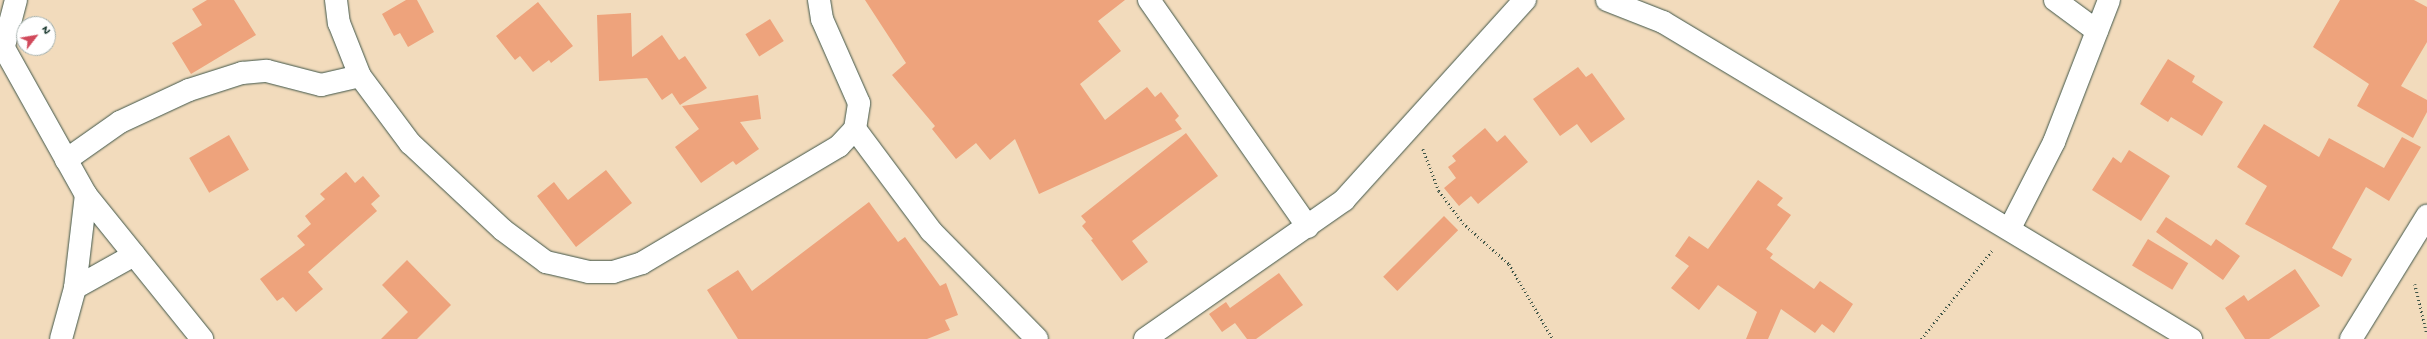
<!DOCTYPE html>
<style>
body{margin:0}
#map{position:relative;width:2427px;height:339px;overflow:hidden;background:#f2dbbc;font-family:"Gochi Hand",sans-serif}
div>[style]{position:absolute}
.building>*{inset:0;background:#eea37c;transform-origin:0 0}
.path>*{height:2.5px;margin-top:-1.25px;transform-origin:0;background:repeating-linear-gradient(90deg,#3f5548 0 1px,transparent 0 4px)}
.roads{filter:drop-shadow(0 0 1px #3f5548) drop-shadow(0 0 1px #3f5548)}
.minor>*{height:22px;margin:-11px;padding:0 11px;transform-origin:11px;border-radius:11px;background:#fff}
span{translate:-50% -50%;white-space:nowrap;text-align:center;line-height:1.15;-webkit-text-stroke:3px #fff;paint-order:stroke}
.north{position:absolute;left:16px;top:16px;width:40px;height:40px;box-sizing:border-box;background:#fff;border:1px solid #a5b1ae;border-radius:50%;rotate:59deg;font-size:11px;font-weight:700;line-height:16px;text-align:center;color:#1f3d34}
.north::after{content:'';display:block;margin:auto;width:14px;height:18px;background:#d1495b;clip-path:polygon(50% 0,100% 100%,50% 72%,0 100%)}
</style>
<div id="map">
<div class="building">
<i style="clip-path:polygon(207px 0,234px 0,256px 35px,191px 74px,172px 43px,202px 25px,192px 9px)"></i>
<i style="clip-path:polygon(406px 0,417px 0,434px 32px,408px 47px,400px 33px,394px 36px,382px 14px)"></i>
<i style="clip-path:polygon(865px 0,1125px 0,1098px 21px,1121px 51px,1080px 84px,1105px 120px,1147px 87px,1155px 97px,1161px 92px,1179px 116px,1175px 120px,1182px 129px,1039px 194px,1015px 139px,990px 160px,976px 143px,956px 159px,932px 129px,935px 126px,892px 75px,906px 63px)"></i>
<i style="clip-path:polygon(2340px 0,2414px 0,2427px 7px,2427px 42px,2401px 86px,2427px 100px,2427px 112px,2413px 138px,2357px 106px,2369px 84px,2313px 47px)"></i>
<i style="clip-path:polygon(538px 2px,573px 46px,551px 63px,549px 60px,533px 72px,520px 56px,515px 60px,496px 36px)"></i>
<i style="clip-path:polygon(631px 13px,632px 57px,662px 35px,679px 60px,685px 56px,707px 88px,680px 105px,672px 93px,662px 100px,647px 78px,599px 81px,597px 15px)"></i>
<i style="left:770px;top:19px;width:26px;height:29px;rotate:58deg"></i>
<i style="clip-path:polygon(2168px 59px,2195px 76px,2192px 82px,2223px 102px,2202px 136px,2171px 117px,2168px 122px,2140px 104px)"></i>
<i style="clip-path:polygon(1578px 67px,1586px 77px,1592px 73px,1625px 119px,1591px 143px,1577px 124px,1560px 136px,1533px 99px)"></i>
<i style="clip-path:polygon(758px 95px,761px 119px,740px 122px,759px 149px,736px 165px,733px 161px,701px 183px,675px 147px,699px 129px,682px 106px)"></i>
<i style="clip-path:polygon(2264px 124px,2319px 157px,2329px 138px,2384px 168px,2402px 137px,2421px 147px,2389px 201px,2366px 187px,2332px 248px,2352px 259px,2342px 277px,2245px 224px,2267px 186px,2237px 167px)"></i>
<i style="clip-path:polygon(1485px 128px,1497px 142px,1505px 135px,1528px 162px,1478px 204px,1471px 196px,1459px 206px,1444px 188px,1456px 178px,1448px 167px,1456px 161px,1452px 156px)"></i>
<i style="clip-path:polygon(1186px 133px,1218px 176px,1132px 241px,1148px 262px,1122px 281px,1091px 240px,1093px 239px,1082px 226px,1086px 222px,1081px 216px)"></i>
<i style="left:229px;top:135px;width:40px;height:46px;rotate:60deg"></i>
<i style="clip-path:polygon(2129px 150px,2170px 176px,2141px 221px,2092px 190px,2113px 157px,2121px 163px)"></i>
<i style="clip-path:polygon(606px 170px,632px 203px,576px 247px,537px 196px,554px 182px,568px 200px)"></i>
<i style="clip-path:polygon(346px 172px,355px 183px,363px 176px,380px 196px,371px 204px,377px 211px,308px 272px,323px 289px,296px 312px,283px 297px,277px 301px,260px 279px,305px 245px,297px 236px,311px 224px,305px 216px,325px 199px,320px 194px)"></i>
<i style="clip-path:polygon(1758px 180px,1783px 198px,1777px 205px,1791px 215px,1766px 249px,1773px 254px,1770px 258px,1814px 289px,1820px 281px,1853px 304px,1834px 333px,1822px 324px,1815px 333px,1781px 309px,1768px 339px,1746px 339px,1757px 312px,1718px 285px,1699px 310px,1671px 288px,1689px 266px,1675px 256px,1689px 236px,1708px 249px)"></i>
<i style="clip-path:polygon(869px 202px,898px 242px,905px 237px,940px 286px,946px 283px,958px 315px,945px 320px,950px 330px,927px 339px,738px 339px,707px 290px,738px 270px,752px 291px)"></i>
<i style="left:1444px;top:216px;width:20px;height:86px;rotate:45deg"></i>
<i style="clip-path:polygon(2166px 217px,2211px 246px,2216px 239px,2240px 256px,2223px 280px,2156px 232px)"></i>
<i style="left:2148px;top:239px;width:47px;height:31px;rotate:31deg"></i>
<i style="clip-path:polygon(407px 260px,451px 305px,417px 339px,381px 339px,408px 312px,382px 285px)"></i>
<i style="clip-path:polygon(2295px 269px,2320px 306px,2269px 339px,2245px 339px,2225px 308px,2244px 295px,2248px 301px)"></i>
<i style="clip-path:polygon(1279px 273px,1303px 305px,1256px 339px,1247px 339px,1235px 323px,1222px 332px,1209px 314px,1226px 302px,1230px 308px)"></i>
</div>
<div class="path">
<i style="left:1423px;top:149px;width:45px;rotate:69.1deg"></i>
<i style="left:1439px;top:191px;width:40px;rotate:53deg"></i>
<i style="left:1463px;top:223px;width:62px;rotate:41.7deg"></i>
<i style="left:1509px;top:264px;width:87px;rotate:59.6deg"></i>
<i style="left:2415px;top:284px;width:51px;rotate:76.5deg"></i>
<i style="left:1921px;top:339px;width:115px;rotate:-51.3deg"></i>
</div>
<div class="roads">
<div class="minor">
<i style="left:336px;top:0;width:23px;rotate:83deg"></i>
<i style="left:339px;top:23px;width:57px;rotate:68.4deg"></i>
<i style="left:360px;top:76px;width:84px;rotate:53.3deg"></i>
<i style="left:410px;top:143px;width:127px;rotate:43.1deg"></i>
<i style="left:503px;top:230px;width:54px;rotate:36.7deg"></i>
<i style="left:546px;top:262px;width:44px;rotate:13.1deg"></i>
<i style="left:589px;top:272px;width:24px"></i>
<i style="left:613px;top:272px;width:30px;rotate:-17deg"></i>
<i style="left:642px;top:263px;width:229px;rotate:-30.7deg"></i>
<i style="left:839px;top:146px;width:23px;rotate:-47deg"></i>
<i style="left:855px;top:129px;width:26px;rotate:-81deg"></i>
<i style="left:859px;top:103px;width:92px;rotate:-113.8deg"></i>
<i style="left:822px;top:19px;width:19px;rotate:-99deg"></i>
<i style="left:1149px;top:0;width:277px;rotate:55deg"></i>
<i style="left:1607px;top:0;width:60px;rotate:21.4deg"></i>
<i style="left:1663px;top:22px;width:616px;rotate:30.98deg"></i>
<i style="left:2055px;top:0;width:52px;rotate:36.4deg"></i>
<i style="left:0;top:41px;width:176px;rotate:60.8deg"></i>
<i style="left:86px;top:195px;width:185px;rotate:51.1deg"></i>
<i style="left:4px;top:46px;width:48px;rotate:-75.4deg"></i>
<i style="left:855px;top:129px;width:127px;rotate:53.3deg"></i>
<i style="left:931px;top:231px;width:151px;rotate:45.5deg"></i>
<i style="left:66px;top:160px;width:66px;rotate:-35.1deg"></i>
<i style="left:120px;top:122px;width:76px;rotate:-24.9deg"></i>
<i style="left:189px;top:90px;width:56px;rotate:-17.8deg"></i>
<i style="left:242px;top:73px;width:25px;rotate:-5deg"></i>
<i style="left:267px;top:71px;width:56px;rotate:14.5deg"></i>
<i style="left:321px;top:85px;width:40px;rotate:-13deg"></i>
<i style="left:2010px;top:228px;width:97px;rotate:-62.9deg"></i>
<i style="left:2054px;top:142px;width:152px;rotate:-68.8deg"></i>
<i style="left:75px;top:288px;width:68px;rotate:-29.2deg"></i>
<i style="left:61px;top:339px;width:53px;rotate:-74.6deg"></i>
<i style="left:75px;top:288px;width:94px;rotate:-83.3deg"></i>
<i style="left:1145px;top:339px;width:243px;rotate:-34.9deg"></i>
<i style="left:1344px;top:200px;width:270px;rotate:-47.9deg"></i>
<i style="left:2351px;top:339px;width:145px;rotate:-58.3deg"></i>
</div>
</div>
<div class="north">N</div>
</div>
